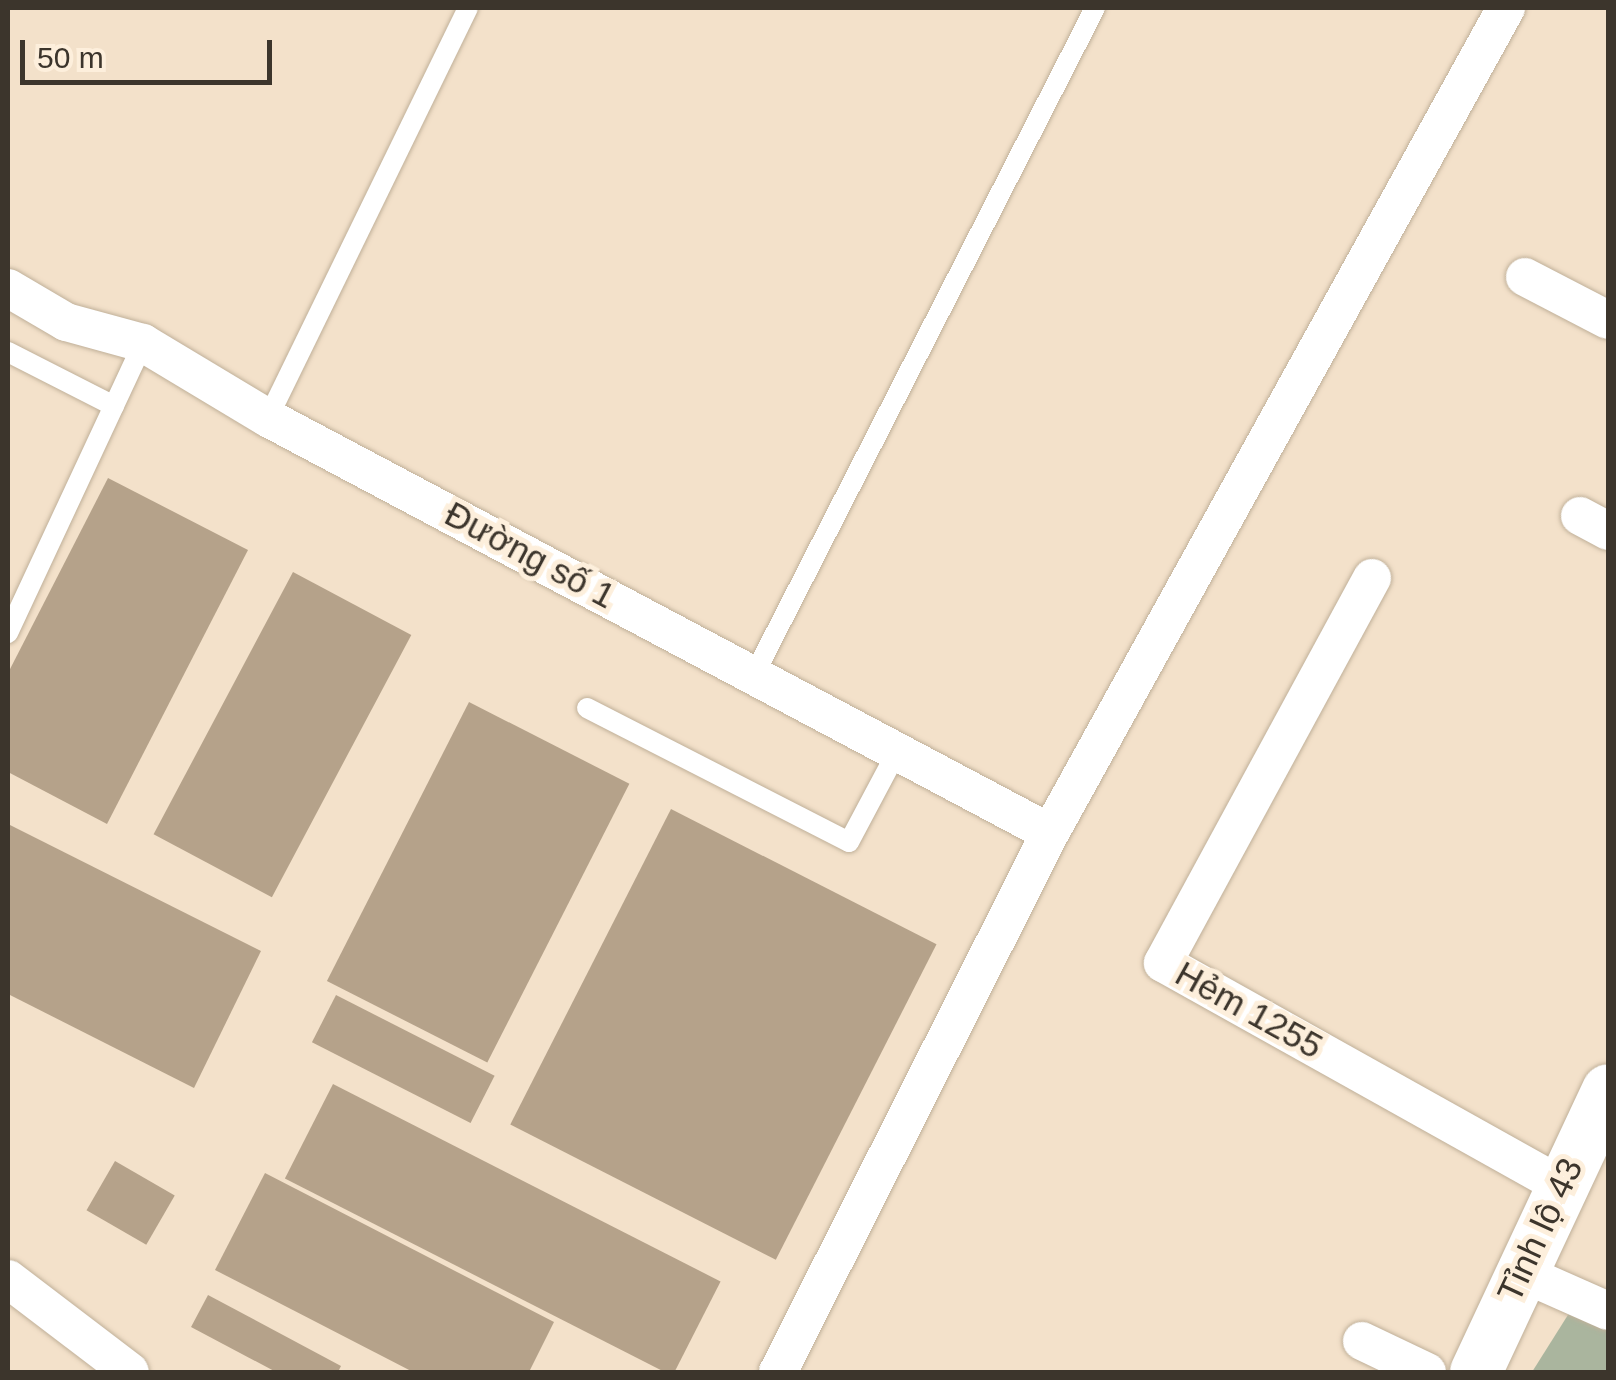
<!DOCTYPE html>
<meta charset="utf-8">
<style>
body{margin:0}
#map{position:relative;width:1616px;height:1380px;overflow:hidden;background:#f3e1ca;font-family:Arial,sans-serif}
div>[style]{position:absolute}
.green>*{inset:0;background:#aab59e}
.building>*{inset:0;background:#b5a28a;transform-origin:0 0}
.roads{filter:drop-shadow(0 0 2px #c0b099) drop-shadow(0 0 2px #c0b099)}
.service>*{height:20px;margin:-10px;padding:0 10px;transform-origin:10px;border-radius:10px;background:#fff}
.minor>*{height:38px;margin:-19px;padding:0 19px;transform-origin:19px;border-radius:19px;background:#fff}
.secondary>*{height:52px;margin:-26px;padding:0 26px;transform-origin:26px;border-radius:26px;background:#fff}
span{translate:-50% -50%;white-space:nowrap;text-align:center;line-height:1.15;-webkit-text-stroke:10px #fdefdc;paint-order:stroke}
.street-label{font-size:35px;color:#3c352c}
.frame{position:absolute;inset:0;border:10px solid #3c352c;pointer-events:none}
.scale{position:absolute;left:20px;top:40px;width:252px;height:45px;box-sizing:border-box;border:5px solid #3c352c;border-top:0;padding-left:12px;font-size:30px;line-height:35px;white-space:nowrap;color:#3c352c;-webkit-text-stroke:8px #fdefdc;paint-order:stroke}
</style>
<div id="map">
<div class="green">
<i style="clip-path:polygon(1578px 1299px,1608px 1319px,1608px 1372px,1532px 1372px)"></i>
</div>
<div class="building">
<i style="clip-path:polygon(108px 478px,248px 550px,107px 824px,8px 772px,8px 673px)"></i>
<i style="left:293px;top:572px;width:134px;height:297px;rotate:28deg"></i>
<i style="left:469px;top:702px;width:180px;height:313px;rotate:27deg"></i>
<i style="left:671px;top:809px;width:298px;height:354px;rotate:27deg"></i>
<i style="clip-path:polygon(8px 824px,261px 951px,194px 1088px,8px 994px)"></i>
<i style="left:336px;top:995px;width:178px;height:53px;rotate:27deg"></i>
<i style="left:333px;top:1084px;width:435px;height:106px;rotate:27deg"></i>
<i style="left:115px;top:1161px;width:69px;height:57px;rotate:30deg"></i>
<i style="clip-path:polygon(265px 1173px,554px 1322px,529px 1372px,413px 1372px,215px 1270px)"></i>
<i style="clip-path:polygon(208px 1295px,341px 1366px,338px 1372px,276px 1372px,191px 1327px)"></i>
</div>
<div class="roads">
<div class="service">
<i style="left:8px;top:352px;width:119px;rotate:27deg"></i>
<i style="left:268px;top:418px;width:456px;rotate:-64deg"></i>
<i style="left:8px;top:633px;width:320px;rotate:-65deg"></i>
<i style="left:755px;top:673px;width:747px;rotate:-62.92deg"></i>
<i style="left:587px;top:708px;width:294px;rotate:27.1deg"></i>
<i style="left:849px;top:842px;width:104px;rotate:-62deg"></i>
</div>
<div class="minor">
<i style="left:1525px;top:277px;width:93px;rotate:27.4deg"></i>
<i style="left:8px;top:288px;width:67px;rotate:30.4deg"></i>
<i style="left:66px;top:322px;width:80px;rotate:15.3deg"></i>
<i style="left:143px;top:343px;width:146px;rotate:31deg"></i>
<i style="left:268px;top:418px;width:885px;rotate:27.95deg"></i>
<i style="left:1580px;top:516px;width:32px;rotate:28deg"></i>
<i style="left:1372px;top:578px;width:438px;rotate:118.5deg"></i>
<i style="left:1163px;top:963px;width:453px;rotate:29.2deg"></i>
<i style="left:1520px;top:1272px;width:96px;rotate:23.9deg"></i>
<i style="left:8px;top:1279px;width:153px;rotate:37.3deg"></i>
<i style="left:1362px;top:1341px;width:72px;rotate:25.5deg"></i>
<i style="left:778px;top:1372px;width:604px;rotate:-63.22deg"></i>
<i style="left:1050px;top:833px;width:943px;rotate:-61.07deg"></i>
</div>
<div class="secondary">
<i style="left:1476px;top:1372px;width:311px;rotate:-64.9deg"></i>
</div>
</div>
<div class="street-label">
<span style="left:530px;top:555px;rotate:28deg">Đường số 1</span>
<span style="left:1249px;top:1010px;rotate:29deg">Hẻm 1255</span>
<span style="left:1540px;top:1230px;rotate:-65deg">Tỉnh lộ 43</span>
</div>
<div class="frame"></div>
<div class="scale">50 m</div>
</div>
